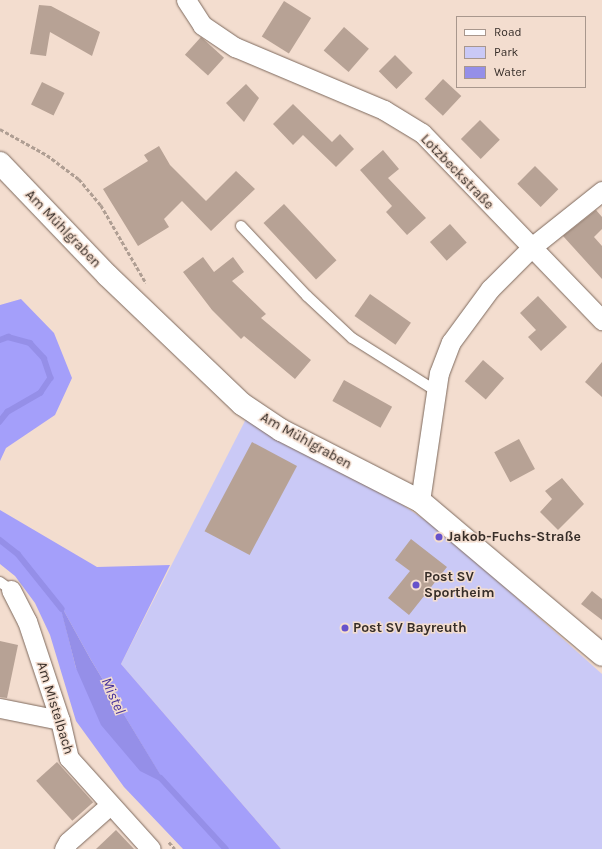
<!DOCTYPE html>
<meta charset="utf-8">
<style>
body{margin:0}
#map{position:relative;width:602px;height:849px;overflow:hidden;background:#f3ddcf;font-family:Karla,sans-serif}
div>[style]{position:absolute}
.green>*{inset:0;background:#cac9f6}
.forest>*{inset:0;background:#a49ffa}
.water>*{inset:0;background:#958fe8}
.stream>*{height:5.5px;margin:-2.75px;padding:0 2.75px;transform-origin:2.75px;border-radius:2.75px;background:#958fe8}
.building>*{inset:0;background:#b7a295;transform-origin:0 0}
.path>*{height:2.5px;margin-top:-1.25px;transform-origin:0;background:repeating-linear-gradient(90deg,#af9e93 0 4px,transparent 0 6px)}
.roads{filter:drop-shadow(0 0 1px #7d695d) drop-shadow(0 0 1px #7d695d)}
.service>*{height:10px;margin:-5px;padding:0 5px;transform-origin:5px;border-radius:5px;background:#fff}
.minor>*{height:19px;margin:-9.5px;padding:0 9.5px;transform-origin:9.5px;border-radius:9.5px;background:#fff}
.tertiary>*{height:22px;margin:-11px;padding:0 11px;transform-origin:11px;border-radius:11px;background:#fff}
.dots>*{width:11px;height:11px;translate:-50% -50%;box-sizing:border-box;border:2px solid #f3ddcf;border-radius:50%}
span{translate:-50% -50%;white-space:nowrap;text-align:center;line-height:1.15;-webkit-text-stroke:3px #f3ddcf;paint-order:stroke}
.street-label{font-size:14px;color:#372e29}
.poi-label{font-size:14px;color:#372e29;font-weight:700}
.left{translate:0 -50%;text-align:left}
.water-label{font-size:15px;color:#47339a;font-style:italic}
.legend{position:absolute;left:456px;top:16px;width:130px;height:72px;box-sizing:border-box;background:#f3ddcf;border:1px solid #a8978d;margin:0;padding:5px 7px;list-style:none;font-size:12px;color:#372e29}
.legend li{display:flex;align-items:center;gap:8px;height:20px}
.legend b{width:20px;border:1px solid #a8978d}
</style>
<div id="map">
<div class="green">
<i style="clip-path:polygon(247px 417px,388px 495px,444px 533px,602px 674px,602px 849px,281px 849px,121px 664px)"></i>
</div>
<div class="forest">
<i style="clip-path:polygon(21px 299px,54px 333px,72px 378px,55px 415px,6px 448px,0 461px,0 305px)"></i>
<i style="clip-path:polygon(evenodd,0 510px,97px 567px,170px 565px,121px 664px,281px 849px,183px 849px,124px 787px,76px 721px,50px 635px,35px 603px,15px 576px,0 564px,0 510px,60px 604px,91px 660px,165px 783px,76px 668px,60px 604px)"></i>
</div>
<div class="water">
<i style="clip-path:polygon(59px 602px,91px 660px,166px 784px,140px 771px,101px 725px,76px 668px)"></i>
</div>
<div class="stream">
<i style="left:0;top:340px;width:9px;rotate:-21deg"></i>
<i style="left:8px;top:337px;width:23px;rotate:15deg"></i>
<i style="left:30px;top:343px;width:21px;rotate:47deg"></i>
<i style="left:44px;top:358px;width:21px;rotate:71deg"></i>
<i style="left:51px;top:378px;width:18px;rotate:124deg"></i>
<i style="left:41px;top:393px;width:38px;rotate:150deg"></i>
<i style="left:8px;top:412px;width:13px;rotate:129deg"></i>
<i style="left:0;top:540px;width:23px;rotate:38deg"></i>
<i style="left:18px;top:554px;width:70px;rotate:51.3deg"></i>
<i style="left:161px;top:778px;width:96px;rotate:47.5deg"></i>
</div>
<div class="building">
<i style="left:284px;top:1px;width:32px;height:42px;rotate:32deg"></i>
<i style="clip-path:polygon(39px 5px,51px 6px,100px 32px,92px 56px,50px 32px,46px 56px,30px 54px)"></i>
<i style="left:344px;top:27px;width:33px;height:31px;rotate:41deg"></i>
<i style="left:201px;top:37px;width:31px;height:24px;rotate:42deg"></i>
<i style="left:395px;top:55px;width:25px;height:23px;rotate:45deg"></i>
<i style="left:443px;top:79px;width:25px;height:27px;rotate:43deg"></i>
<i style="left:42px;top:82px;width:25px;height:25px;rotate:26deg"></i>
<i style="clip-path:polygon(246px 84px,259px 98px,244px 122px,226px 103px)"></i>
<i style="clip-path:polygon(293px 104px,332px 142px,340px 134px,354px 149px,336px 167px,303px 135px,293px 145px,273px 124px)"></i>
<i style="left:480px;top:120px;width:28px;height:27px;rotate:45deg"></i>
<i style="clip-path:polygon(159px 146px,170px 165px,206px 201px,236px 171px,255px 189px,211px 231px,182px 201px,164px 219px,169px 227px,138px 246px,103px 189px,148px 161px,144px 155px)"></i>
<i style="clip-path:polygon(383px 150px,399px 169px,388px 178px,426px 218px,407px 235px,386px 212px,392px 206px,360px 170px)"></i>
<i style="left:535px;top:166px;width:33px;height:25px;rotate:45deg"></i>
<i style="left:284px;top:204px;width:77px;height:28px;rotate:47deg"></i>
<i style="clip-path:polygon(596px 210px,602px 217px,602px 229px,594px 237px,602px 246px,602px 279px,563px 236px)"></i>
<i style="left:450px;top:224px;width:25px;height:27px;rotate:48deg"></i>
<i style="clip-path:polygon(203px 257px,214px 272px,233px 257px,244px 272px,232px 281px,266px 314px,261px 318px,311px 360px,295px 379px,244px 336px,241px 339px,212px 310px,183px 272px)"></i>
<i style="left:370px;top:294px;width:50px;height:27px;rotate:35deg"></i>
<i style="clip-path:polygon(538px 296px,567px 327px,541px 351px,528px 337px,536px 330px,520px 313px)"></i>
<i style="left:483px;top:360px;width:28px;height:28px;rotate:41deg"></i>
<i style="clip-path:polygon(602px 362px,602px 397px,585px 382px)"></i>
<i style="left:344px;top:380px;width:55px;height:24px;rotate:29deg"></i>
<i style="left:519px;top:439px;width:34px;height:28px;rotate:62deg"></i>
<i style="left:252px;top:442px;width:51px;height:101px;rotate:28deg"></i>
<i style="clip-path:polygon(562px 478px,584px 504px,558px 530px,540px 512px,552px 499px,545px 491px)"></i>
<i style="clip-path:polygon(411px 539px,447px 567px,409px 615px,388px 598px,410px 571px,395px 560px)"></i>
<i style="clip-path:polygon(592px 591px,602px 599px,602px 620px,581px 604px)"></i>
<i style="clip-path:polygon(0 641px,18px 645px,7px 698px,0 697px)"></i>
<i style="left:57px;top:762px;width:54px;height:28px;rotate:48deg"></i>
<i style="clip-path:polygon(116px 830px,134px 849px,96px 849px)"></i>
</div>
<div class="path">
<i style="left:0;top:129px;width:54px;rotate:29deg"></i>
<i style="left:47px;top:155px;width:40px;rotate:37deg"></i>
<i style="left:79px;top:179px;width:34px;rotate:50deg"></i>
<i style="left:101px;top:205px;width:90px;rotate:60deg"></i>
<i style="left:169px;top:842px;width:9px;rotate:49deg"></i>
</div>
<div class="roads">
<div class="service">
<i style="left:241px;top:226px;width:96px;rotate:46.7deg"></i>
<i style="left:307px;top:296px;width:62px;rotate:43deg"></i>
<i style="left:352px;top:338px;width:99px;rotate:32.2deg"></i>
<i style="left:0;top:582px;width:14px;rotate:36deg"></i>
</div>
<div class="minor">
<i style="left:186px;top:0;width:30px;rotate:57deg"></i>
<i style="left:202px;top:25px;width:40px;rotate:34deg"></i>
<i style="left:235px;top:47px;width:162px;rotate:22.9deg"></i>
<i style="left:384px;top:110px;width:44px;rotate:31.2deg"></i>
<i style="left:422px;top:133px;width:260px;rotate:46.1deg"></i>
<i style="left:420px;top:501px;width:129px;rotate:-81.6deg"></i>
<i style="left:439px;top:373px;width:33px;rotate:-69deg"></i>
<i style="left:451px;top:342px;width:66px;rotate:-53.7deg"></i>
<i style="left:490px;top:289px;width:61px;rotate:-45deg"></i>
<i style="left:533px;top:246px;width:88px;rotate:-38.6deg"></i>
<i style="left:11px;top:590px;width:35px;rotate:63deg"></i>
<i style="left:27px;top:621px;width:104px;rotate:71.6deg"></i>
<i style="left:60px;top:720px;width:39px;rotate:77deg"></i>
<i style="left:69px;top:758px;width:122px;rotate:48deg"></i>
<i style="left:0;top:708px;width:61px;rotate:11.3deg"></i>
<i style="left:64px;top:849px;width:8px;rotate:-60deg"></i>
<i style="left:68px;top:842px;width:56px;rotate:-41.4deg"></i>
</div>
<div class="tertiary">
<i style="left:0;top:163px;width:155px;rotate:46.3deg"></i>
<i style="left:107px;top:275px;width:187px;rotate:43.7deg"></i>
<i style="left:242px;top:404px;width:47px;rotate:33.7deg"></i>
<i style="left:281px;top:430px;width:156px;rotate:27.1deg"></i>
<i style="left:420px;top:501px;width:238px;rotate:40.2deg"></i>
</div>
</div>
<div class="dots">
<i style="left:439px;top:537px;background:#6652cb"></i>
<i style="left:416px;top:585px;background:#6652cb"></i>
<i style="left:345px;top:628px;background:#6652cb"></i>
</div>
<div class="street-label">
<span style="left:457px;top:172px;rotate:46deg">Lotzbeckstraße</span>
<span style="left:63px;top:229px;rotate:46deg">Am Mühlgraben</span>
<span style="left:306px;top:441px;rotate:29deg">Am Mühlgraben</span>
<span style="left:55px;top:708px;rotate:73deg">Am Mistelbach</span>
</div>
<div class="poi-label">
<span class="left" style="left:447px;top:537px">Jakob-Fuchs-Straße</span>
<span class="left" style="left:424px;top:585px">Post SV<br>Sportheim</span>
<span class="left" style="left:353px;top:628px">Post SV Bayreuth</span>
</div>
<div class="water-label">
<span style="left:113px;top:696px;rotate:66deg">Mistel</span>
</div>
<ul class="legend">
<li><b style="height:5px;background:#fff"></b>Road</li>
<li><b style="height:11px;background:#cac9f6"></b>Park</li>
<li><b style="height:11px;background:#958fe8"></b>Water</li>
</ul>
</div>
